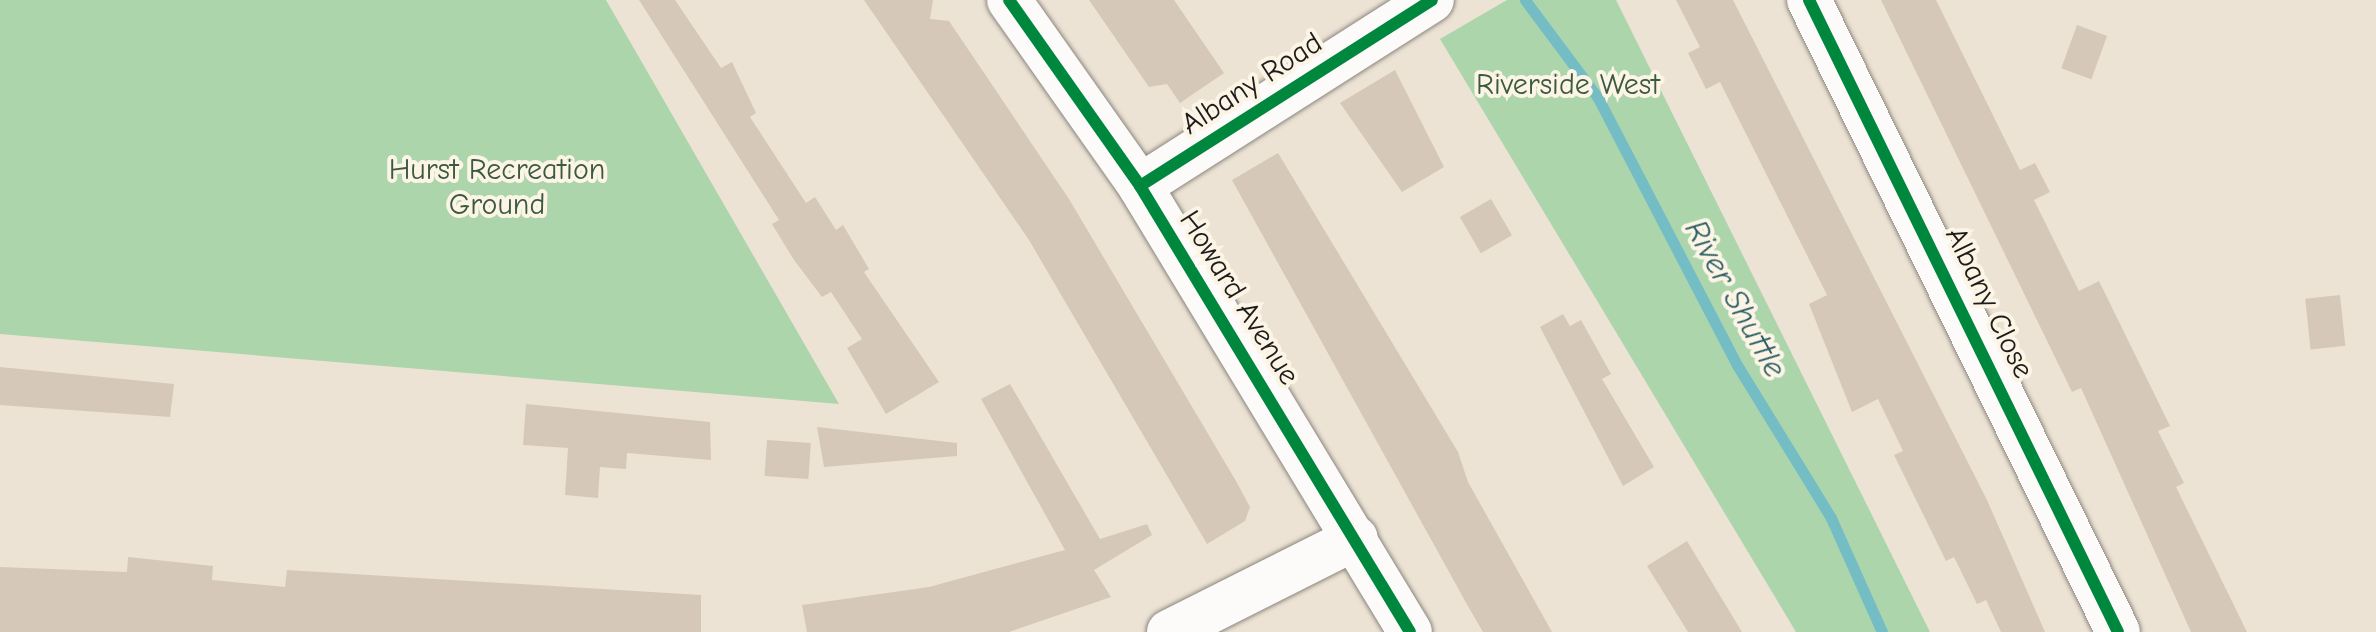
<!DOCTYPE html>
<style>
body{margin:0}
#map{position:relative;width:2376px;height:632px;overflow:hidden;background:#ece3d5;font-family:"Comic Neue",sans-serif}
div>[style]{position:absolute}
.green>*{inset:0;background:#acd5ac}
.stream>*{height:11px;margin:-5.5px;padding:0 5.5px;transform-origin:5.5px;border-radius:5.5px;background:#74bdc5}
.building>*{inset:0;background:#d5c8b8;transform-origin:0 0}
.roads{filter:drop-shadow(0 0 2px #8b867f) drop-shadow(0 0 2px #8b867f)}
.minor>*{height:44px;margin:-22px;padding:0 22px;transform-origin:22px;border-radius:22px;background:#fcfbf9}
.cycleway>*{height:12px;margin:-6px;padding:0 6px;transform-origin:6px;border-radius:6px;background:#00873e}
span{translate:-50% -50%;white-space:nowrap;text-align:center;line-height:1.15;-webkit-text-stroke:8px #fcf5e5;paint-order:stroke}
.street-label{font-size:30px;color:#1c1c1c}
.park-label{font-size:30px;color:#3c5942}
.water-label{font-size:32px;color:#2c5d65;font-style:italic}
</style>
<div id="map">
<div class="green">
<i style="clip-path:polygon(0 0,606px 0,839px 404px,0 334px)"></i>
<i style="clip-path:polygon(1507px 0,1616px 0,1930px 632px,1796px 632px,1440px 39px)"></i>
</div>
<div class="stream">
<i style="left:1525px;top:0;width:122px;rotate:53.3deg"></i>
<i style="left:1598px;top:98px;width:301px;rotate:62.5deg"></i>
<i style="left:1737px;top:365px;width:180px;rotate:58.4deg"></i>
<i style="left:1831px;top:518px;width:125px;rotate:65.9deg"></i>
</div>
<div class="building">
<i style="clip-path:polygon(639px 0,675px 0,721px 68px,732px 62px,756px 113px,750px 117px,806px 203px,815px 197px,836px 230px,843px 225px,869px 269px,864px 272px,939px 382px,886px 414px,847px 348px,862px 339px,831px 292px,822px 297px,794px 260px,772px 224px,779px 220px)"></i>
<i style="clip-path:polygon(864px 0,933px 0,930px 19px,949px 21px,1069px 199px,1236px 481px,1250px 507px,1245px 521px,1207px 544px,1029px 240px)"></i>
<i style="clip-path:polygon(1089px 0,1174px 0,1224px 73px,1180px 103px,1167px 84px,1149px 87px)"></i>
<i style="clip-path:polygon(1676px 0,1733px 0,1987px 500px,2045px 632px,2001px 632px,1986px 600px,1977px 604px,1954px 557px,1946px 561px,1894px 455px,1903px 451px,1878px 399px,1852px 412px,1809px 304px,1827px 295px,1720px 82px,1706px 89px,1688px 53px,1700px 47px)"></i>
<i style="clip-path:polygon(1881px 0,1936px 0,2020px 170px,2035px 163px,2050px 192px,2034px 200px,2079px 291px,2099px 281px,2170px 426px,2158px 431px,2184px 483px,2176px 487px,2247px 632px,2191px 632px,2081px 388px,2072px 392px)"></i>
<i style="left:2077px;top:25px;width:32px;height:46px;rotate:20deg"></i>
<i style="clip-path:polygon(1395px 70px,1444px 167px,1402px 192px,1340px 103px)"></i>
<i style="clip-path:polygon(1278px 153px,1458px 452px,1468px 482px,1552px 632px,1483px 632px,1469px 608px,1232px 180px)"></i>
<i style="left:1491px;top:199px;width:42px;height:36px;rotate:60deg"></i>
<i style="left:2340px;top:295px;width:51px;height:35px;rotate:84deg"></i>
<i style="clip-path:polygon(1563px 314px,1570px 326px,1581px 320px,1611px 374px,1602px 379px,1654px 467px,1623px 486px,1540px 327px)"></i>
<i style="clip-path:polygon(0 367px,174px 384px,170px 417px,0 405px)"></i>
<i style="clip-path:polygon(1010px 384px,1100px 539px,1147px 524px,1152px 535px,1094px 570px,1111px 597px,1009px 632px,807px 632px,802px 605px,929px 587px,1065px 550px,981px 399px)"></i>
<i style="clip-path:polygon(526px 404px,710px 422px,711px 460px,627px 453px,626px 469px,600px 467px,598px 498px,565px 495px,568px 448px,523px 445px)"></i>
<i style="clip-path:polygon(817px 427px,957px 443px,957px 456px,824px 467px)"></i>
<i style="left:767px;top:440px;width:44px;height:36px;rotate:4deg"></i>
<i style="clip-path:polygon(1687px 541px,1742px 632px,1688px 632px,1647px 566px)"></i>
<i style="clip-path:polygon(128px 557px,213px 566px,212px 580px,285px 587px,287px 570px,701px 595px,701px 632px,0 632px,0 567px,127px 572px)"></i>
</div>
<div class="roads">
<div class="minor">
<i style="left:1009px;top:0;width:228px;rotate:54.8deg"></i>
<i style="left:1140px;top:186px;width:521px;rotate:58.81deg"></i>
<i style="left:1809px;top:0;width:703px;rotate:63.94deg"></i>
<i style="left:1140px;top:186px;width:346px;rotate:-32.5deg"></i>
<i style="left:1169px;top:632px;width:209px;rotate:-26.7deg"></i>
</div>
</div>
<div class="cycleway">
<i style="left:1009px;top:0;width:228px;rotate:54.8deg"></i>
<i style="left:1140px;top:186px;width:521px;rotate:58.81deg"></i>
<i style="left:1809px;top:0;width:703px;rotate:63.94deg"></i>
<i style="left:1140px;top:186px;width:346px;rotate:-32.5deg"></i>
</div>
<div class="street-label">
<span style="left:1252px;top:84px;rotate:-33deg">Albany Road</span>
<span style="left:1239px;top:298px;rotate:58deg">Howard Avenue</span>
<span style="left:1989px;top:303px;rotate:64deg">Albany Close</span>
</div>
<div class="park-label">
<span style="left:1568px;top:85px">Riverside West</span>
<span style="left:497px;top:187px">Hurst Recreation<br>Ground</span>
</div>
<div class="water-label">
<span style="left:1735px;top:299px;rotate:61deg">River Shuttle</span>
</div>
</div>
